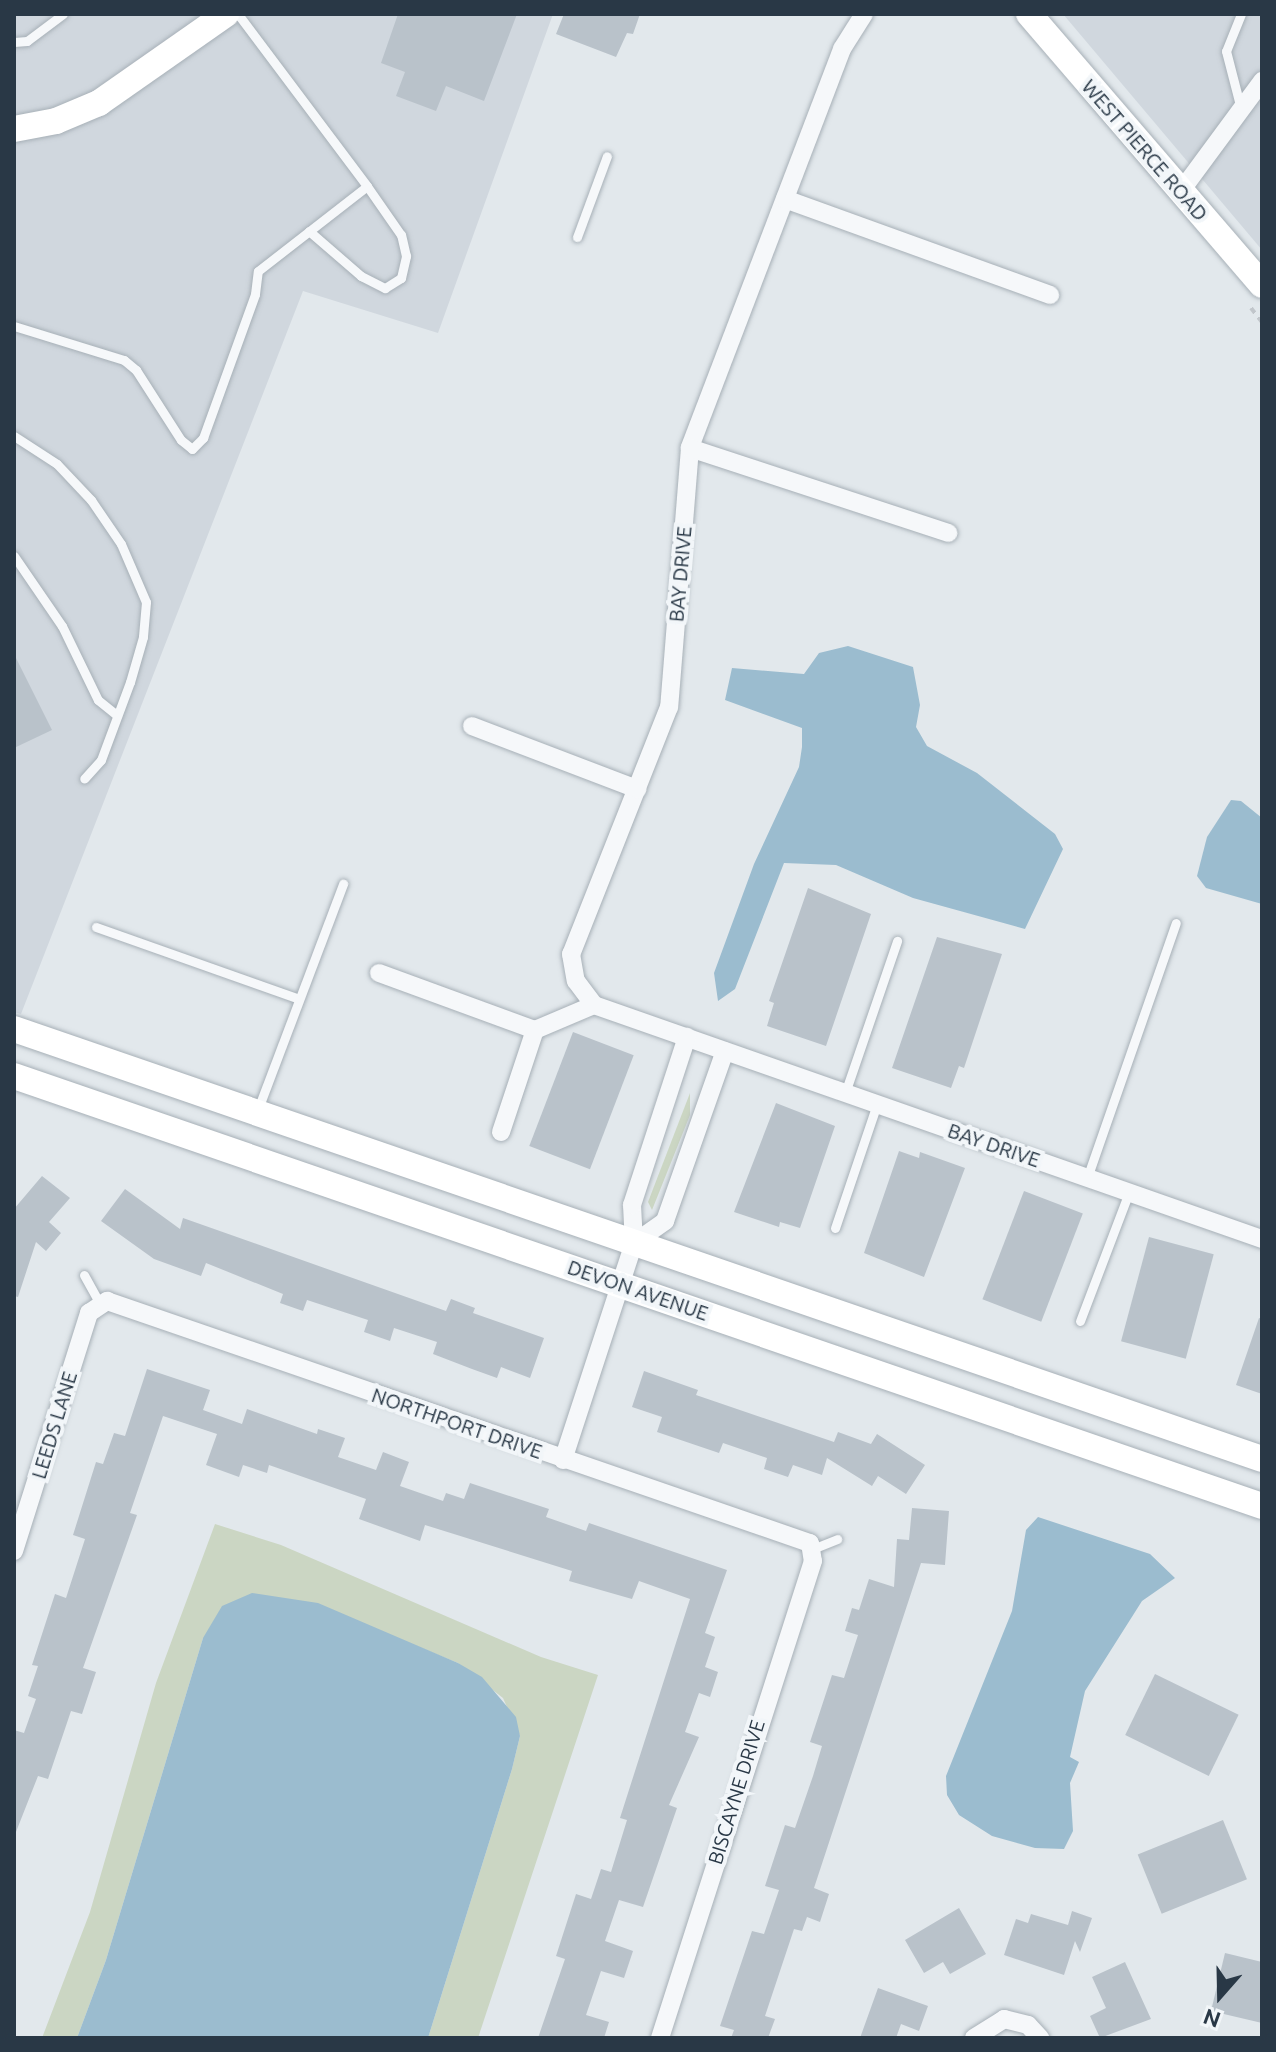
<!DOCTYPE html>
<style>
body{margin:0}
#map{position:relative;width:1276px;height:2052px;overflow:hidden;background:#e2e8ec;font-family:Ubuntu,sans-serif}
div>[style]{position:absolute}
.built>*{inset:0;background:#d0d7de}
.green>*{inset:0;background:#cbd6c3}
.water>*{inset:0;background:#9bbccf}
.building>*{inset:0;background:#b9c2ca;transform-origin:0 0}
.path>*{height:4px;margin-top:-2px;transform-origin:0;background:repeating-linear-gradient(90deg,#c1c6cb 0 6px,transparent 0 12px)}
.roads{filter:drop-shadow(0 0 2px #a7b0b7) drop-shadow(0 0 2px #a7b0b7)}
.lane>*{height:9px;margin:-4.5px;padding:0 4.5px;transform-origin:4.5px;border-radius:4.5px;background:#f6f8fa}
.street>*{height:18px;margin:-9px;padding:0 9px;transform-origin:9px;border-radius:9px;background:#f6f8fa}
.secondary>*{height:26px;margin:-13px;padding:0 13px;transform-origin:13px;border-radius:13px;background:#fff}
span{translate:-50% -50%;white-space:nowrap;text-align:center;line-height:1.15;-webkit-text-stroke:8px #f2f6f9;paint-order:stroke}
.street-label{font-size:20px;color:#293846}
.frame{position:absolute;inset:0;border:16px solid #293846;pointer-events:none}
.north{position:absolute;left:1180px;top:1956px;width:80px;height:80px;-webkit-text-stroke:6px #f2f6f9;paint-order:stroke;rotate:200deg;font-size:22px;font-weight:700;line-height:32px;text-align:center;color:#293846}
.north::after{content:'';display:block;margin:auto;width:28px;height:36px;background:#293846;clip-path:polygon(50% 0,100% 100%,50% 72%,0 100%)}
</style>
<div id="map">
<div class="built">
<i style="clip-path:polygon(14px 14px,553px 14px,438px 333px,303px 291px,21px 1014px,14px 1012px)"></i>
<i style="clip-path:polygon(1063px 14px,1262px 14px,1262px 250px)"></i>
</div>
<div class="green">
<i style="clip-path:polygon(690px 1093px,690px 1115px,652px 1210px,648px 1202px)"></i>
<i style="clip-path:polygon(215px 1524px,281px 1545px,541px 1657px,598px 1675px,478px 2038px,428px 2038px,512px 1769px,520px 1736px,503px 1698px,458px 1663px,404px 1641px,203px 1638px,106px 1960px,77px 2038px,42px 2038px,90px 1912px,156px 1683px)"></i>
</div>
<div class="water">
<i style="clip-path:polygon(848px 646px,913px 667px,920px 705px,916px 727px,927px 746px,977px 773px,1055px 834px,1063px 849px,1025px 929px,913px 898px,836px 865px,784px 863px,735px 989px,718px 1001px,714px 973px,754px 864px,799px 767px,802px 747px,802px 728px,725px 700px,732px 668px,804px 674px,819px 653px)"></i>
<i style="clip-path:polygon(1231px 800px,1241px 801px,1262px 818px,1262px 904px,1206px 888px,1197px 876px,1207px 837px)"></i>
<i style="clip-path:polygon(1038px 1517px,1150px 1554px,1175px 1578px,1142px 1601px,1085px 1691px,1070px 1757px,1079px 1762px,1070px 1783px,1073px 1831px,1064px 1849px,1035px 1848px,992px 1836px,959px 1815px,947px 1795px,946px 1776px,1012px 1611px,1026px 1530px)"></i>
<i style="clip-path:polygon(252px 1593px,318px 1603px,458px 1663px,482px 1677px,516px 1717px,520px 1736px,512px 1769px,428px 2038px,77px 2038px,106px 1960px,203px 1638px,222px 1606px)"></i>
</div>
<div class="building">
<i style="clip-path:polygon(398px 14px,517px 14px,484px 101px,446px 86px,436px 111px,396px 96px,405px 72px,381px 63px)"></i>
<i style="clip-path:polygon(564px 14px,640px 14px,633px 34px,627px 33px,616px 57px,556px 34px)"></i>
<i style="clip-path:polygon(14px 654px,52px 730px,14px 748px)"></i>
<i style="clip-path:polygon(808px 888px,871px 914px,826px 1046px,767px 1026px,774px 1003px,769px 1001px)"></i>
<i style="clip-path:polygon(937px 937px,1002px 954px,964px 1068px,959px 1066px,951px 1088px,892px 1068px)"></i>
<i style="left:573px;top:1032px;width:65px;height:122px;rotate:21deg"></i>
<i style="clip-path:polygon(776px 1103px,835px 1126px,800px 1228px,780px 1222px,779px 1227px,734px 1212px)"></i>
<i style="clip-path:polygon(899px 1151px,919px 1158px,920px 1152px,965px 1168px,924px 1277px,864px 1253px)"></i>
<i style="clip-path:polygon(42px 1176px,70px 1198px,49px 1222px,61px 1233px,46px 1251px,36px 1242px,18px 1297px,14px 1296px,14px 1209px)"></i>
<i style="clip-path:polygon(125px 1189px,180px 1229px,183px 1218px,446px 1311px,451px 1299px,475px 1308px,473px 1313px,544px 1338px,530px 1378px,501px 1367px,497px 1378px,472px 1369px,433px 1354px,437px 1342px,394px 1328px,390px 1341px,364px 1332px,368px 1320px,307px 1300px,303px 1311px,280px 1303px,283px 1294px,206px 1263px,201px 1276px,154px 1259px,101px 1221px)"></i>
<i style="left:1024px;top:1191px;width:63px;height:116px;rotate:21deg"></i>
<i style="left:1149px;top:1237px;width:67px;height:108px;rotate:15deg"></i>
<i style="clip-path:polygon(1259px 1318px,1262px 1319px,1262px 1394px,1236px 1385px)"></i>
<i style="clip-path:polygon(147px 1369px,210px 1390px,203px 1410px,242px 1424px,247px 1409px,317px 1434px,318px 1429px,345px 1438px,338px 1457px,376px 1470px,383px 1452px,409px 1462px,400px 1486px,443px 1501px,446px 1493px,464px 1499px,470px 1483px,549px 1509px,546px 1517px,586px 1531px,589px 1523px,727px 1570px,705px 1633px,715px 1637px,705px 1667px,718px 1672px,710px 1697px,699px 1693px,685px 1732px,699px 1737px,669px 1805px,677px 1808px,643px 1907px,619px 1900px,605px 1941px,633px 1951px,624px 1978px,601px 1971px,586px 2015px,609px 2022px,604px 2038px,538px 2038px,565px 1959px,556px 1956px,576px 1894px,591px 1899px,601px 1869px,611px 1872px,627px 1820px,620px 1818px,690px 1599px,639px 1581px,632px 1599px,569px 1581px,572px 1571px,425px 1525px,420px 1541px,359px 1519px,366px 1499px,269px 1465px,267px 1473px,243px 1465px,239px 1477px,206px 1465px,217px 1434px,163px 1416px,130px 1513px,137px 1515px,83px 1668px,96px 1672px,82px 1714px,71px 1711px,48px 1779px,38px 1776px,14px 1837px,14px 1730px,24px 1733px,36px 1699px,28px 1696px,38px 1666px,32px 1665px,55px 1594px,66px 1598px,85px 1539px,73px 1535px,96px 1462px,103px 1464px,114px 1433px,125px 1436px)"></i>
<i style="clip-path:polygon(644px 1371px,698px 1390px,696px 1395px,834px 1442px,838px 1432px,871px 1444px,877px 1434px,925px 1465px,906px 1494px,878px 1476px,872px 1486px,827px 1458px,822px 1475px,793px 1465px,788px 1477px,764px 1469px,767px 1458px,723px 1443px,719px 1453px,657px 1432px,662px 1417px,632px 1407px)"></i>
<i style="clip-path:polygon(912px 1508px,949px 1511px,945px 1565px,921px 1563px,814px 1888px,829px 1894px,820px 1922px,807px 1917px,802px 1931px,794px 1929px,765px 2016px,775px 2019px,768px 2038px,731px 2038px,734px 2030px,720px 2026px,752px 1931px,764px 1934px,779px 1890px,765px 1886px,785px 1825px,795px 1828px,813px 1776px,822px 1746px,810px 1742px,832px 1675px,844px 1678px,858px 1635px,845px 1631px,852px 1608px,859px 1610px,869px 1579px,894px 1587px,897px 1539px,909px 1540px)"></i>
<i style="left:1155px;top:1674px;width:93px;height:68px;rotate:26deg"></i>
<i style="left:1223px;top:1820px;width:64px;height:92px;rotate:68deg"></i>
<i style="clip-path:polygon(959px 1908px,986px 1954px,950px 1974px,943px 1962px,924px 1973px,905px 1940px)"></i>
<i style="clip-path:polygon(1072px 1911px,1092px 1918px,1080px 1952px,1075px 1941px,1064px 1975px,1004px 1955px,1016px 1919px,1028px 1923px,1031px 1914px,1068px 1925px)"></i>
<i style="clip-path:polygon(1225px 1953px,1262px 1962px,1262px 2023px,1211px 2011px)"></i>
<i style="clip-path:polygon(1125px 1962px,1151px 2019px,1100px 2038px,1090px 2016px,1106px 2008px,1092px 1977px)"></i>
<i style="clip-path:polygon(878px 1988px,928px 2006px,919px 2031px,901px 2024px,896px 2038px,860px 2038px)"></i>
</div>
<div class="path">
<i style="left:1251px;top:308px;width:18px;rotate:52deg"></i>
</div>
<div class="roads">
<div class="lane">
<i style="left:1241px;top:14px;width:40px;rotate:112deg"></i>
<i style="left:1226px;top:51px;width:60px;rotate:75.5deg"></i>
<i style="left:14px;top:42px;width:13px;rotate:-4deg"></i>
<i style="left:27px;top:41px;width:45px;rotate:-36.9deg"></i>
<i style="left:309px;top:231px;width:69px;rotate:40.9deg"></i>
<i style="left:361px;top:276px;width:27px;rotate:27deg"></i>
<i style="left:385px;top:288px;width:19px;rotate:-32deg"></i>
<i style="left:401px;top:278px;width:23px;rotate:-77deg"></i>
<i style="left:406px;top:256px;width:22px;rotate:-103deg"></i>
<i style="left:401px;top:235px;width:60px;rotate:-124.8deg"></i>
<i style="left:577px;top:237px;width:86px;rotate:-69.7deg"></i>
<i style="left:14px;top:326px;width:115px;rotate:17.2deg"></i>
<i style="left:124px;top:360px;width:16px;rotate:40deg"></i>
<i style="left:136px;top:370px;width:83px;rotate:57.3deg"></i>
<i style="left:181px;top:440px;width:14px;rotate:39deg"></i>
<i style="left:192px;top:449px;width:16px;rotate:-45deg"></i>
<i style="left:203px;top:438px;width:153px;rotate:-70.1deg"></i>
<i style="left:255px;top:294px;width:23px;rotate:-83deg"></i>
<i style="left:258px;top:271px;width:138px;rotate:-37.9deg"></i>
<i style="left:367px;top:186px;width:215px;rotate:-126.9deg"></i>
<i style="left:14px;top:436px;width:51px;rotate:33.1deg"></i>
<i style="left:57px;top:464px;width:50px;rotate:46.6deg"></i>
<i style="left:91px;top:500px;width:53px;rotate:55.7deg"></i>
<i style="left:121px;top:544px;width:63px;rotate:66.7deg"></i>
<i style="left:146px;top:602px;width:35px;rotate:95deg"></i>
<i style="left:143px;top:637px;width:47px;rotate:106.1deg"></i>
<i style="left:130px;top:682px;width:83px;rotate:110.4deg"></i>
<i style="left:101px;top:760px;width:25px;rotate:132deg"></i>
<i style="left:14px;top:556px;width:85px;rotate:55.6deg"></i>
<i style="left:62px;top:626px;width:82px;rotate:64.1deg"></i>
<i style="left:98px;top:700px;width:22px;rotate:39deg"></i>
<i style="left:96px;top:927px;width:215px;rotate:19.5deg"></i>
<i style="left:845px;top:1093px;width:161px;rotate:-71.1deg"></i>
<i style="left:258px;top:1109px;width:241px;rotate:-69.3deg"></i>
<i style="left:1087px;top:1178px;width:270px;rotate:-70.8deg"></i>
<i style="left:835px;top:1228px;width:131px;rotate:-71.3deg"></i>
<i style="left:84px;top:1275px;width:31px;rotate:61deg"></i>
<i style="left:1080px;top:1321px;width:138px;rotate:-69.2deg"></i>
<i style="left:815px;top:1548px;width:24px;rotate:-22deg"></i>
</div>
<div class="street">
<i style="left:864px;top:14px;width:41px;rotate:122.2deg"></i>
<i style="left:842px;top:49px;width:427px;rotate:110.9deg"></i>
<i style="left:690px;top:448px;width:260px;rotate:94.6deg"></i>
<i style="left:669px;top:707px;width:266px;rotate:111.6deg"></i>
<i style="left:571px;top:954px;width:27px;rotate:80deg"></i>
<i style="left:576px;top:981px;width:30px;rotate:53deg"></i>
<i style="left:594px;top:1005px;width:708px;rotate:19.31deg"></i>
<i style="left:1181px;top:191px;width:137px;rotate:-53.6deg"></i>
<i style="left:785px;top:199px;width:282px;rotate:19.9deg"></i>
<i style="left:690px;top:448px;width:272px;rotate:18.2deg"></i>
<i style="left:472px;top:726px;width:177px;rotate:20.9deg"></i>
<i style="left:379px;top:973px;width:166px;rotate:20.1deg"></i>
<i style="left:501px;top:1132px;width:108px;rotate:-71.6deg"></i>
<i style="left:535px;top:1030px;width:64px;rotate:-23deg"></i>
<i style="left:634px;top:1243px;width:38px;rotate:-35deg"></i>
<i style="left:665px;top:1221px;width:180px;rotate:-70.6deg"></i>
<i style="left:563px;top:1460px;width:228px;rotate:-71.9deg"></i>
<i style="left:634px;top:1243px;width:38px;rotate:-93deg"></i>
<i style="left:632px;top:1205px;width:177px;rotate:-71.9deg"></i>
<i style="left:14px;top:1551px;width:250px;rotate:-72.5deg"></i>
<i style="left:89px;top:1313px;width:22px;rotate:-34deg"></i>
<i style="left:107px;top:1301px;width:743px;rotate:19deg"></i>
<i style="left:810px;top:1543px;width:18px;rotate:81deg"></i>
<i style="left:813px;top:1561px;width:501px;rotate:107.78deg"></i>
<i style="left:974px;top:2038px;width:36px;rotate:-32deg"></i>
<i style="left:1004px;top:2019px;width:25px;rotate:14deg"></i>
<i style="left:1028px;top:2025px;width:18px;rotate:47deg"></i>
</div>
<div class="secondary">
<i style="left:1029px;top:14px;width:357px;rotate:49.3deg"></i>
<i style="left:14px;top:129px;width:43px;rotate:-10.8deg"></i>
<i style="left:56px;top:121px;width:47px;rotate:-22.7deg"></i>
<i style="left:99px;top:103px;width:155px;rotate:-35deg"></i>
<i style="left:14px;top:1029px;width:1320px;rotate:19.01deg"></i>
<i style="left:14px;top:1076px;width:1320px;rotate:19.01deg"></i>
</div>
</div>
<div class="street-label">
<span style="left:1145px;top:150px;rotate:49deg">WEST PIERCE ROAD</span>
<span style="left:680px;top:574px;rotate:-85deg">BAY DRIVE</span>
<span style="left:994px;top:1145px;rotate:19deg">BAY DRIVE</span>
<span style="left:638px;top:1290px;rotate:19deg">DEVON AVENUE</span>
<span style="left:457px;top:1423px;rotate:19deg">NORTHPORT DRIVE</span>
<span style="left:54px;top:1425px;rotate:-73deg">LEEDS LANE</span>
<span style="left:736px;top:1792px;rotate:-73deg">BISCAYNE DRIVE</span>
</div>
<div class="frame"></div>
<div class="north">N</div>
</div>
